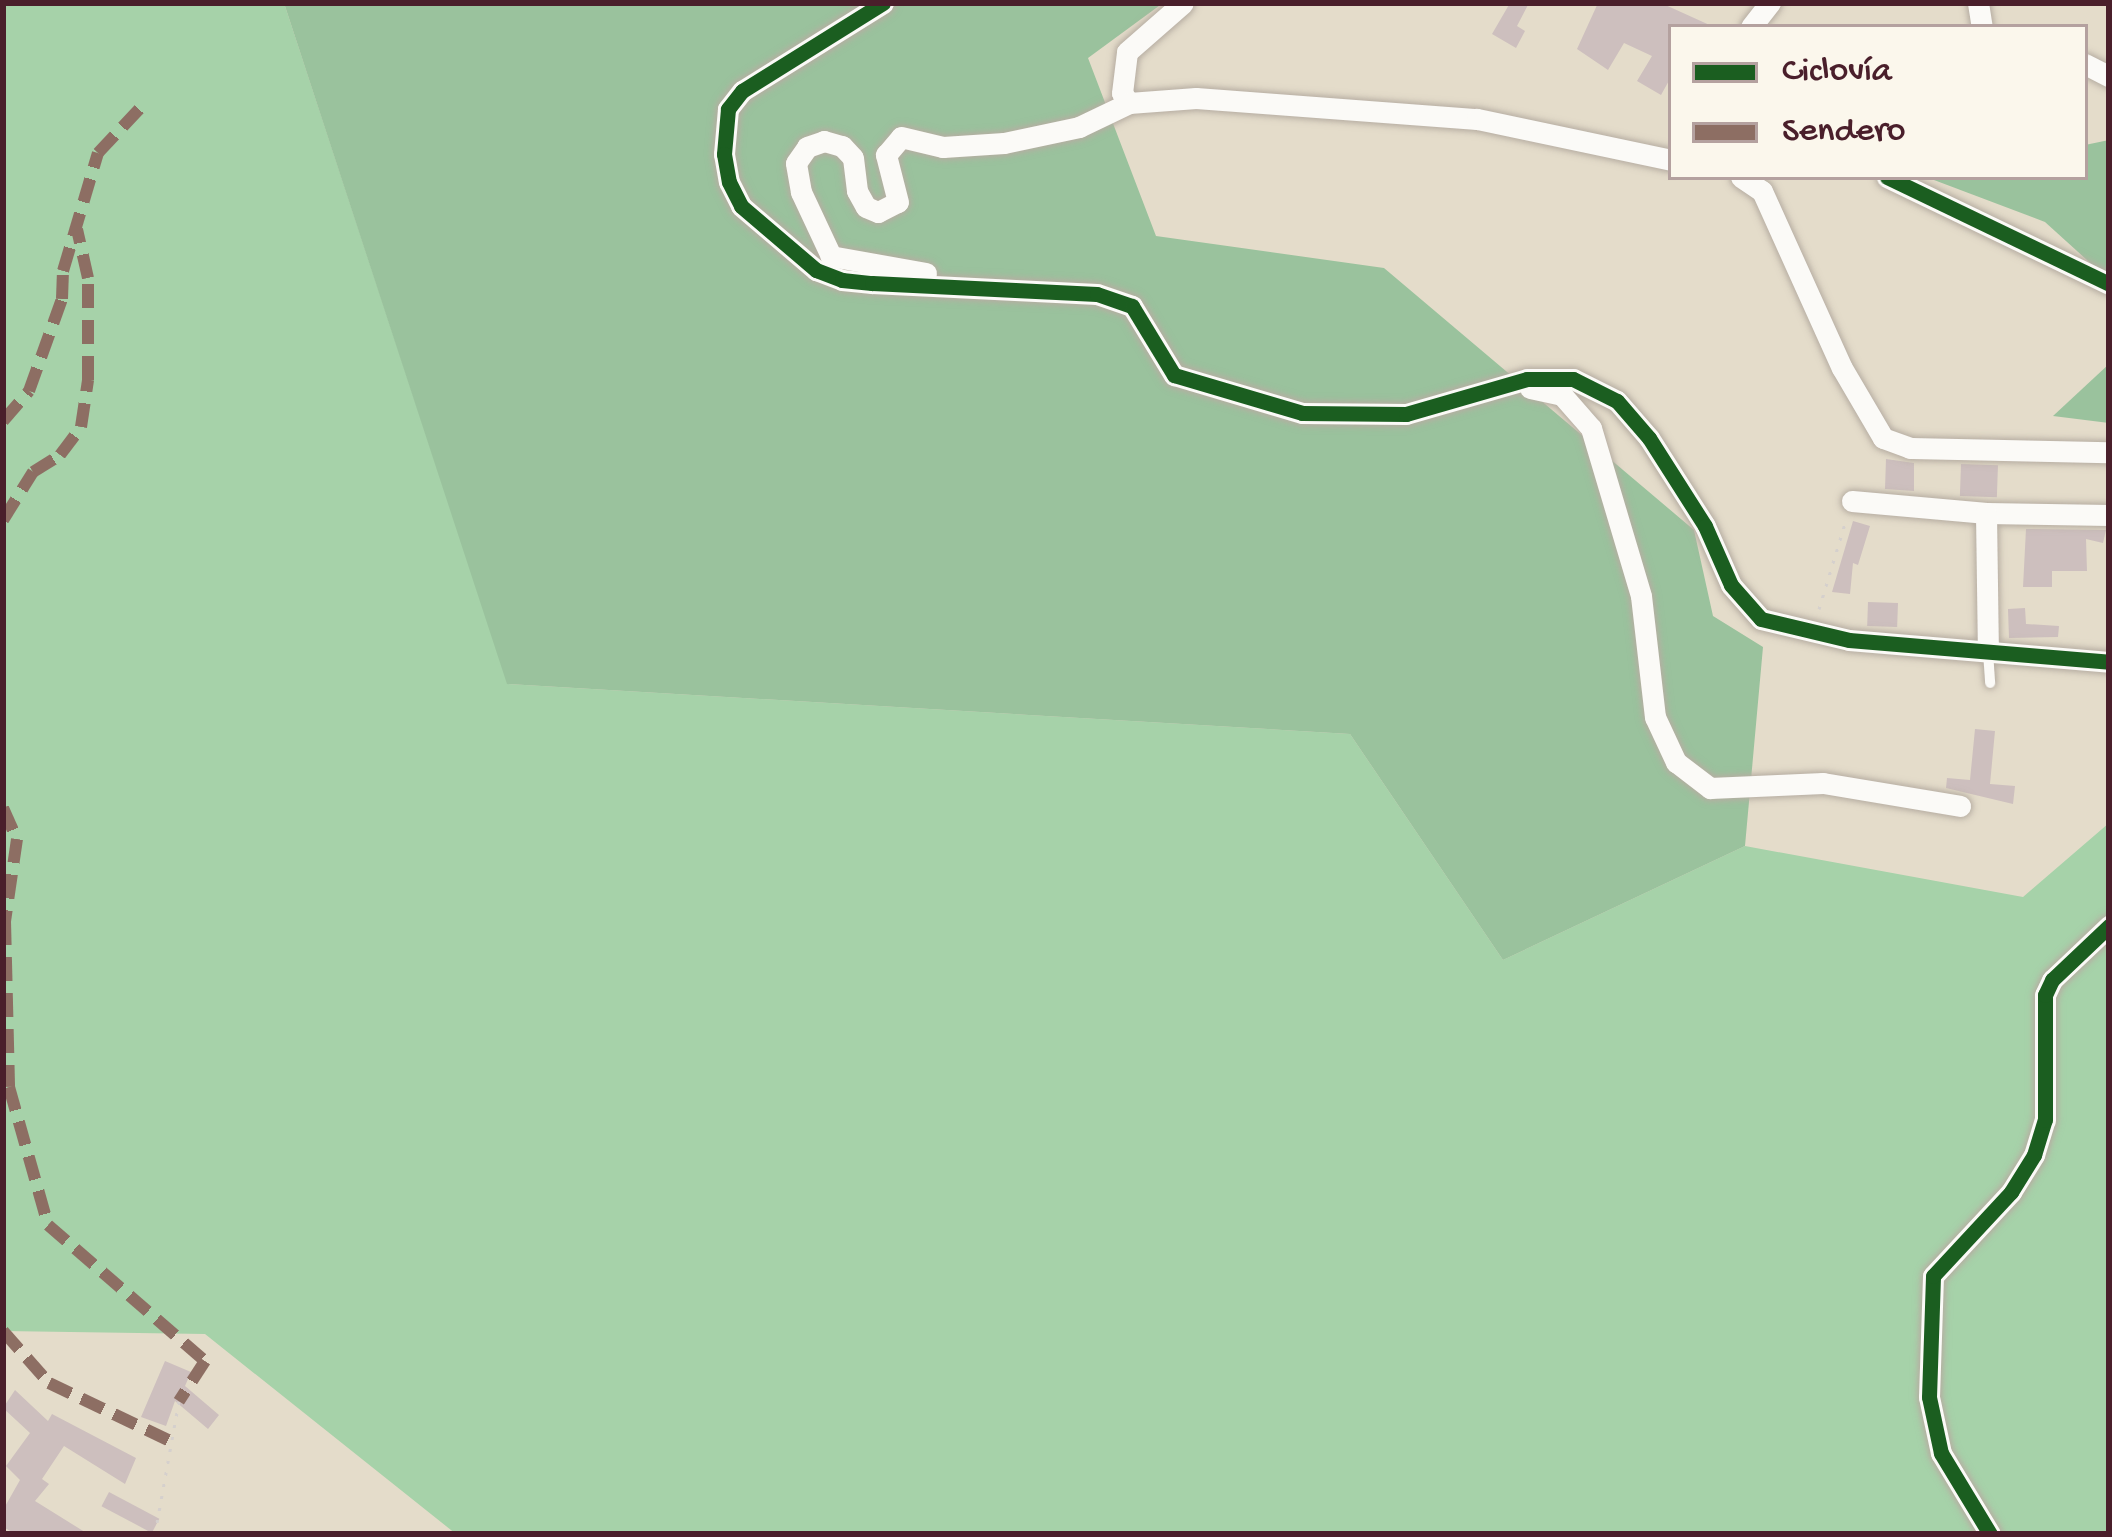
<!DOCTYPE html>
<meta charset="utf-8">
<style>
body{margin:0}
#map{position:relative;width:2112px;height:1537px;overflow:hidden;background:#e4dcca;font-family:"Gochi Hand",sans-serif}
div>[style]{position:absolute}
.green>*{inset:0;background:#a6d2a9}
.forest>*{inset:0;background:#9ac29d}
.building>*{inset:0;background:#cdbfbe;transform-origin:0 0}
.path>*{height:3px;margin-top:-1.5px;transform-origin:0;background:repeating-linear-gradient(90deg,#d5d0cd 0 3px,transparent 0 12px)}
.roads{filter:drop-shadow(0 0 3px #b6ada2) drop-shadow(0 0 3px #b6ada2)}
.service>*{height:10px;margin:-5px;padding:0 5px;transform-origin:5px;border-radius:5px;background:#fbfaf7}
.minor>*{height:21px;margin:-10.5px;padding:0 10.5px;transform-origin:10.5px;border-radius:10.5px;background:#fbfaf7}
.quiet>*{height:12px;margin-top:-6px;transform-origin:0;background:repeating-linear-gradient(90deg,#8d6e63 0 24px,transparent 0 36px)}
.cycleway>*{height:15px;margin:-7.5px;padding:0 7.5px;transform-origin:7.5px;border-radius:7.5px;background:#1b5e20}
span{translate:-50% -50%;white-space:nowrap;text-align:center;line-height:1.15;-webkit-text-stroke:10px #fbf7ec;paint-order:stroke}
.frame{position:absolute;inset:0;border:6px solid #4a1f2b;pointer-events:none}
.legend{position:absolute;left:1668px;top:24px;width:420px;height:156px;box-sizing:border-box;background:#fbf7ec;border:3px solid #b4a19f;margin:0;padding:15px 21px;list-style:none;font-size:36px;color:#4a1f2b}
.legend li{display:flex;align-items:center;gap:24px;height:60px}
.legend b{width:60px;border:3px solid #b4a19f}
</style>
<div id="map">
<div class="green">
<i style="clip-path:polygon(3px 3px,284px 3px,508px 684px,1350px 734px,1503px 960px,1745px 846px,2023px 897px,2109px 823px,2109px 1534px,456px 1534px,205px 1334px,3px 1331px)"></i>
</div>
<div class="forest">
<i style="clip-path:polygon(284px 3px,1163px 3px,1088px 58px,1156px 236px,1384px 268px,1694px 530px,1713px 616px,1763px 647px,1745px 846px,1503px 960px,1350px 734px,507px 684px)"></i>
<i style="clip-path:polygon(2109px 140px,2109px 280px,2045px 222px,1926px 177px,2085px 177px,2085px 145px)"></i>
<i style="clip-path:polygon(2109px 364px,2109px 423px,2053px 416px)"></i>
</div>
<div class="building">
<i style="clip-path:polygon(1510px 3px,1529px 3px,1517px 26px,1525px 31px,1516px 48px,1492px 34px)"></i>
<i style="clip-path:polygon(1598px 3px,1661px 3px,1714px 27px,1671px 27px,1671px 77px,1661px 95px,1637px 81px,1652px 56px,1624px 43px,1608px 70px,1577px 49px)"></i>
<i style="clip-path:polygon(1886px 459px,1914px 463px,1914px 491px,1885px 489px)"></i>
<i style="left:1961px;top:464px;width:37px;height:32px;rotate:2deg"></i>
<i style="clip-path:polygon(1853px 521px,1870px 526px,1858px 565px,1853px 563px,1850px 594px,1832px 592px)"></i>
<i style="clip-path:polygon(2026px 529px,2106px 530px,2103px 543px,2086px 539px,2087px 571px,2052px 571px,2052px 587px,2023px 587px)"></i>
<i style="left:1868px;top:602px;width:30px;height:24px;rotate:2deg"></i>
<i style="clip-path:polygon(2025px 608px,2026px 624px,2059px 626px,2058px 637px,2009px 638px,2008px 609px)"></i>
<i style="clip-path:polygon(1975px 729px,1995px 731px,1990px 784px,2015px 786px,2013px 804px,1946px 788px,1947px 778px,1970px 780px)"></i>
<i style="clip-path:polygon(165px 1361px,191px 1372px,185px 1386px,219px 1415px,208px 1429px,175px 1401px,166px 1426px,141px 1417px)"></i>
<i style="clip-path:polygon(15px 1390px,48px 1421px,52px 1414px,136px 1458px,125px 1484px,64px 1446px,42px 1479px,49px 1484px,35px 1501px,88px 1534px,16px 1534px,3px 1527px,3px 1510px,20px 1480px,6px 1466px,30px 1433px,3px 1408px)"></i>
<i style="left:109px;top:1492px;width:57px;height:16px;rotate:28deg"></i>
</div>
<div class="path">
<i style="left:1819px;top:609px;width:93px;rotate:-73.1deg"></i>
<i style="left:155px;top:1534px;width:135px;rotate:-79.8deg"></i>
</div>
<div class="roads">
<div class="service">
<i style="left:1988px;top:652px;width:31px;rotate:86deg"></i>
</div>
<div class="minor">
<i style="left:883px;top:3px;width:166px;rotate:148deg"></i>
<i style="left:742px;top:91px;width:23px;rotate:128deg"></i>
<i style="left:728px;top:109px;width:45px;rotate:95.1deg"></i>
<i style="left:724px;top:154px;width:28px;rotate:80deg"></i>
<i style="left:729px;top:182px;width:27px;rotate:63deg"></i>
<i style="left:741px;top:206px;width:99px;rotate:40.5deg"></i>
<i style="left:816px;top:270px;width:28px;rotate:21deg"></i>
<i style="left:842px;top:280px;width:30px;rotate:6deg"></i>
<i style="left:872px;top:283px;width:225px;rotate:2.8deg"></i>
<i style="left:1097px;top:294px;width:37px;rotate:19deg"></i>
<i style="left:1132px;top:306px;width:81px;rotate:58.7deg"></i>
<i style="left:1174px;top:375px;width:134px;rotate:16.5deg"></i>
<i style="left:1302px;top:413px;width:104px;rotate:0.6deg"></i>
<i style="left:1406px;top:414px;width:126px;rotate:-16.1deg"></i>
<i style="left:1527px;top:379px;width:46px"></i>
<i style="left:1573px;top:379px;width:49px;rotate:26.6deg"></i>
<i style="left:1617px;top:401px;width:49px;rotate:49.1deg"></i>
<i style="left:1649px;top:438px;width:104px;rotate:57.5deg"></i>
<i style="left:1705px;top:526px;width:64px;rotate:66.2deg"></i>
<i style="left:1731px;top:585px;width:45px;rotate:48.6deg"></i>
<i style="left:1761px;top:619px;width:90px;rotate:13.4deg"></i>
<i style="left:1849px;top:640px;width:261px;rotate:4.8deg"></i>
<i style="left:1978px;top:3px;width:24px;rotate:81deg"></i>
<i style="left:1751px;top:27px;width:31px;rotate:-52deg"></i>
<i style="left:2085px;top:64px;width:27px;rotate:27deg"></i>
<i style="left:1129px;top:103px;width:12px;rotate:-125deg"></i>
<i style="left:1122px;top:93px;width:41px;rotate:-83deg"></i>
<i style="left:1127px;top:52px;width:74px;rotate:-41.2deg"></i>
<i style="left:1741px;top:177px;width:25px;rotate:34deg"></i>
<i style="left:1762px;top:191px;width:194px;rotate:65.7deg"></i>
<i style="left:1842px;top:368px;width:81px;rotate:59.6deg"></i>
<i style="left:1883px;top:438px;width:29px;rotate:20deg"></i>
<i style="left:1910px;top:448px;width:199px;rotate:1.2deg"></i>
<i style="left:1887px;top:177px;width:246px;rotate:25.7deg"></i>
<i style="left:926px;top:273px;width:97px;rotate:-169.9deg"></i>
<i style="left:831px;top:256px;width:71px;rotate:-115.1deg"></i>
<i style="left:801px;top:192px;width:29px;rotate:-100deg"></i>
<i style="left:796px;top:163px;width:19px;rotate:-55deg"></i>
<i style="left:807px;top:147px;width:18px;rotate:-19deg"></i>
<i style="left:824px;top:141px;width:19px;rotate:16deg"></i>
<i style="left:842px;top:146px;width:16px;rotate:47deg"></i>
<i style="left:853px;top:158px;width:33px;rotate:83deg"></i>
<i style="left:857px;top:191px;width:18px;rotate:61deg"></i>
<i style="left:866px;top:207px;width:13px;rotate:23deg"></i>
<i style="left:878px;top:212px;width:22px;rotate:-27deg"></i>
<i style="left:898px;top:202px;width:49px;rotate:-104.3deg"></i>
<i style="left:886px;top:155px;width:23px;rotate:-50deg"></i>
<i style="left:901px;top:137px;width:43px;rotate:13.4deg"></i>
<i style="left:943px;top:147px;width:61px;rotate:-3.8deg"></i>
<i style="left:1004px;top:143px;width:77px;rotate:-12deg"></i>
<i style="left:1079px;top:127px;width:55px;rotate:-25.6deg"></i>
<i style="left:1129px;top:103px;width:67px;rotate:-4.3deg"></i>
<i style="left:1196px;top:98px;width:282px;rotate:4.3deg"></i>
<i style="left:1477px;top:119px;width:198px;rotate:11.9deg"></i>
<i style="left:1530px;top:388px;width:33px;rotate:12deg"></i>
<i style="left:1562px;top:395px;width:44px;rotate:48.7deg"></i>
<i style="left:1591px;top:428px;width:175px;rotate:73.4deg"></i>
<i style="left:1641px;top:596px;width:122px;rotate:83.4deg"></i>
<i style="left:1655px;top:717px;width:50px;rotate:65deg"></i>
<i style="left:1676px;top:762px;width:43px;rotate:37.4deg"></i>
<i style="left:1710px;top:788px;width:113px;rotate:-2.5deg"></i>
<i style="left:1823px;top:783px;width:139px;rotate:9.5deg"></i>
<i style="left:1852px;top:501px;width:135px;rotate:5.1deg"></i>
<i style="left:1986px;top:513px;width:123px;rotate:0.9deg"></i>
<i style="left:1986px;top:513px;width:136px;rotate:89.2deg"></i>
<i style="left:1990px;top:1534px;width:95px;rotate:-121.2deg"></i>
<i style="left:1941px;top:1453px;width:57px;rotate:-102.1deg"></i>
<i style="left:1929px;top:1397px;width:121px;rotate:-88.1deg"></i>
<i style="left:1933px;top:1276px;width:115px;rotate:-47.1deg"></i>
<i style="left:2011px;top:1192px;width:44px;rotate:-58.1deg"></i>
<i style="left:2034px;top:1155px;width:37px;rotate:-73deg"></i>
<i style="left:2045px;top:1120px;width:125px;rotate:-90deg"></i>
<i style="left:2045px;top:995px;width:17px;rotate:-65deg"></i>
<i style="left:2052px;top:980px;width:79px;rotate:-43.5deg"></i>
</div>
</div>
<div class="quiet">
<i style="left:3px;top:421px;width:40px;rotate:-49deg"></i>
<i style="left:29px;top:391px;width:98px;rotate:-70.3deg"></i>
<i style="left:62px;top:299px;width:28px;rotate:-88deg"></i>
<i style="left:63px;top:271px;width:123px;rotate:-73.5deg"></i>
<i style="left:98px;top:153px;width:66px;rotate:-46.8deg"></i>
<i style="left:3px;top:520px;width:57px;rotate:-58deg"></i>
<i style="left:33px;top:472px;width:32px;rotate:-32deg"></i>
<i style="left:60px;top:455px;width:35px;rotate:-53deg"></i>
<i style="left:81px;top:427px;width:48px;rotate:-81.5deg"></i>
<i style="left:88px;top:380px;width:102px;rotate:-90deg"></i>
<i style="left:88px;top:278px;width:50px;rotate:-102.7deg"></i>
<i style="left:3px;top:808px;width:34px;rotate:66deg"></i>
<i style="left:17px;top:839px;width:83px;rotate:98.3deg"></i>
<i style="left:5px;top:921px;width:166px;rotate:88.6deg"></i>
<i style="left:9px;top:1087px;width:143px;rotate:74.2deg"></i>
<i style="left:48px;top:1225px;width:208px;rotate:40.9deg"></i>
<i style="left:205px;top:1361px;width:48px;rotate:123deg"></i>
<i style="left:3px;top:1331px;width:69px;rotate:48.5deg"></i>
<i style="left:49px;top:1383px;width:136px;rotate:25.6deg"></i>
</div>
<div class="cycleway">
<i style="left:883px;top:3px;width:166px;rotate:148deg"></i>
<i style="left:742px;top:91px;width:23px;rotate:128deg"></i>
<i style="left:728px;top:109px;width:45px;rotate:95.1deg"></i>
<i style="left:724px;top:154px;width:28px;rotate:80deg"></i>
<i style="left:729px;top:182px;width:27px;rotate:63deg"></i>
<i style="left:741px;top:206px;width:99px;rotate:40.5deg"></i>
<i style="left:816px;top:270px;width:28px;rotate:21deg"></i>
<i style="left:842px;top:280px;width:30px;rotate:6deg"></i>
<i style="left:872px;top:283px;width:225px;rotate:2.8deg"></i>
<i style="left:1097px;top:294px;width:37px;rotate:19deg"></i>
<i style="left:1132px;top:306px;width:81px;rotate:58.7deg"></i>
<i style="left:1174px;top:375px;width:134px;rotate:16.5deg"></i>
<i style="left:1302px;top:413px;width:104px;rotate:0.6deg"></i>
<i style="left:1406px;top:414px;width:126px;rotate:-16.1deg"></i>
<i style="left:1527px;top:379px;width:46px"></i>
<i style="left:1573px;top:379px;width:49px;rotate:26.6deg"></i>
<i style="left:1617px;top:401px;width:49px;rotate:49.1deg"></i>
<i style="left:1649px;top:438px;width:104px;rotate:57.5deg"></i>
<i style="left:1705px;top:526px;width:64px;rotate:66.2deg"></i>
<i style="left:1731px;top:585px;width:45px;rotate:48.6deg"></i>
<i style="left:1761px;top:619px;width:90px;rotate:13.4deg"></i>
<i style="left:1849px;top:640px;width:261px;rotate:4.8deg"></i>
<i style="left:1887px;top:177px;width:246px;rotate:25.7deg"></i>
<i style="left:1990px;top:1534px;width:95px;rotate:-121.2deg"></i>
<i style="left:1941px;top:1453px;width:57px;rotate:-102.1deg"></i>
<i style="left:1929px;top:1397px;width:121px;rotate:-88.1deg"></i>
<i style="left:1933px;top:1276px;width:115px;rotate:-47.1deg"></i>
<i style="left:2011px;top:1192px;width:44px;rotate:-58.1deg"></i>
<i style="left:2034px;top:1155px;width:37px;rotate:-73deg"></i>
<i style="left:2045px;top:1120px;width:125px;rotate:-90deg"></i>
<i style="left:2045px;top:995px;width:17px;rotate:-65deg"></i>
<i style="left:2052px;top:980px;width:79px;rotate:-43.5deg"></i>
</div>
<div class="frame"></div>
<ul class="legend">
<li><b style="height:15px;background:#1b5e20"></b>Ciclovía</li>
<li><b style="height:15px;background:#8d6e63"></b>Sendero</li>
</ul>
</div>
